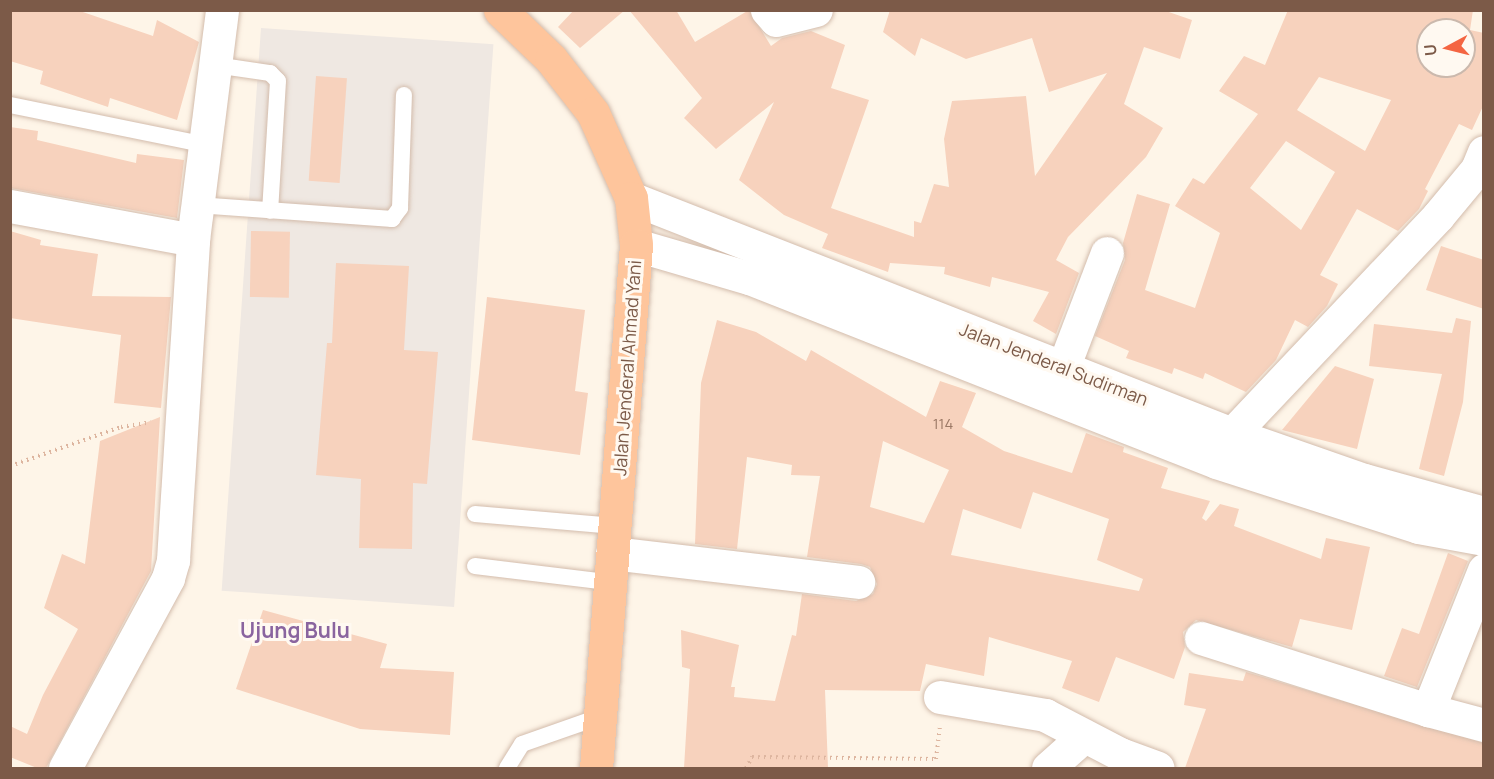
<!DOCTYPE html>
<style>
body{margin:0}
#map{position:relative;width:1494px;height:779px;overflow:hidden;background:#fef5e8;font-family:Manrope,sans-serif}
div>[style]{position:absolute}
.industrial>*{inset:0;background:#efe8e2;transform-origin:0 0}
.building>*{inset:0;background:#f7d2bd;transform-origin:0 0}
.path>*{height:4px;margin-top:-2px;transform-origin:0;background:repeating-linear-gradient(90deg,#ddb59f 0 1.5px,transparent 0 6px)}
.roads{filter:drop-shadow(0 0 2px #d3bcac) drop-shadow(0 0 2px #d3bcac)}
.service>*{height:16px;margin:-8px;padding:0 8px;transform-origin:8px;border-radius:8px;background:#fff}
.minor>*{height:33px;margin:-16.5px;padding:0 16.5px;transform-origin:16.5px;border-radius:16.5px;background:#fff}
.secondary>*{height:33px;margin:-16.5px;padding:0 16.5px;transform-origin:16.5px;border-radius:16.5px;background:#fff}
.trunk>*{height:33px;margin:-16.5px;padding:0 16.5px;transform-origin:16.5px;border-radius:16.5px;background:#fec59c}
span{translate:-50% -50%;white-space:nowrap;text-align:center;line-height:1.15;-webkit-text-stroke:6px #fff9f1;paint-order:stroke}
.number-label{font-size:15px;color:#9b7865}
.number-label span{-webkit-text-stroke-width:0}
.street-label{font-size:18px;color:#7c5a48}
.quarter-label{font-size:21px;color:#8a649f;font-weight:700}
.frame{position:absolute;inset:0;border:12px solid #7c5a48;pointer-events:none}
.north{position:absolute;left:1416px;top:18px;width:60px;height:60px;box-sizing:border-box;background:#fff9f1;border:2px solid #cbb9ad;border-radius:50%;rotate:263deg;font-size:16px;font-weight:700;line-height:24px;text-align:center;color:#7c5a48}
.north::after{content:'';display:block;margin:auto;width:21px;height:27px;background:#f46542;clip-path:polygon(50% 0,100% 100%,50% 72%,0 100%)}
</style>
<div id="map">
<div class="industrial">
<i style="left:261px;top:28px;width:233px;height:564px;rotate:4deg"></i>
</div>
<div class="building">
<i style="clip-path:polygon(10px 10px,77px 10px,153px 36px,157px 20px,199px 42px,177px 120px,110px 98px,108px 107px,40px 84px,43px 71px,10px 61px)"></i>
<i style="clip-path:polygon(574px 10px,625px 10px,580px 48px,558px 27px)"></i>
<i style="clip-path:polygon(629px 10px,676px 10px,695px 42px,749px 10px,771px 46px,782px 38px,811px 31px,845px 45px,831px 88px,869px 100px,831px 208px,914px 237px,914px 221px,921px 223px,934px 184px,949px 187px,944px 139px,952px 101px,1026px 96px,1035px 176px,1107px 73px,1049px 92px,1032px 38px,966px 59px,921px 38px,915px 56px,883px 32px,890px 10px,1163px 10px,1192px 20px,1180px 59px,1144px 47px,1124px 104px,1163px 128px,1146px 157px,1068px 237px,1056px 260px,1079px 273px,1056px 334px,1033px 321px,1049px 292px,992px 277px,990px 287px,944px 274px,945px 267px,890px 263px,888px 272px,822px 248px,828px 234px,784px 215px,739px 180px,774px 102px,716px 149px,684px 118px,702px 98px)"></i>
<i style="clip-path:polygon(evenodd,1288px 10px,1473px 10px,1470px 30px,1484px 33px,1484px 104px,1472px 130px,1459px 124px,1425px 189px,1428px 191px,1419px 209px,1398px 231px,1357px 209px,1320px 275px,1338px 284px,1327px 306px,1308px 327px,1295px 320px,1276px 360px,1246px 392px,1205px 373px,1203px 379px,1174px 368px,1172px 374px,1126px 358px,1129px 351px,1095px 336px,1125px 260px,1123px 243px,1137px 194px,1170px 204px,1145px 290px,1195px 308px,1220px 233px,1175px 206px,1193px 178px,1204px 184px,1258px 114px,1219px 91px,1244px 56px,1265px 65px,1288px 10px,1428px 30px,1464px 30px,1464px 66px,1428px 66px,1428px 30px,1288px 10px,1319px 77px,1391px 100px,1365px 151px,1297px 110px,1319px 77px,1288px 10px,1286px 141px,1335px 172px,1301px 230px,1250px 188px,1286px 141px)"></i>
<i style="left:316px;top:76px;width:31px;height:105px;rotate:4deg"></i>
<i style="clip-path:polygon(10px 127px,38px 131px,37px 140px,136px 163px,137px 154px,184px 160px,177px 218px,10px 188px)"></i>
<i style="clip-path:polygon(10px 231px,41px 240px,40px 245px,98px 254px,92px 296px,171px 297px,161px 408px,114px 403px,121px 335px,10px 318px)"></i>
<i style="left:251px;top:231px;width:39px;height:66px;rotate:1deg"></i>
<i style="clip-path:polygon(1441px 246px,1484px 260px,1484px 309px,1426px 290px)"></i>
<i style="clip-path:polygon(336px 263px,409px 266px,404px 350px,438px 352px,427px 484px,413px 483px,412px 549px,359px 548px,361px 479px,316px 475px,327px 343px,332px 343px)"></i>
<i style="clip-path:polygon(487px 297px,585px 310px,575px 391px,588px 393px,580px 455px,472px 440px)"></i>
<i style="clip-path:polygon(1456px 318px,1471px 321px,1463px 402px,1444px 476px,1419px 469px,1442px 374px,1369px 366px,1374px 324px,1452px 333px)"></i>
<i style="clip-path:polygon(evenodd,717px 320px,756px 332px,806px 361px,811px 350px,926px 417px,940px 381px,976px 393px,962px 427px,1004px 451px,1072px 473px,1086px 433px,1124px 447px,1123px 452px,1168px 468px,1161px 488px,1210px 501px,1202px 518px,1206px 521px,1220px 504px,1239px 509px,1234px 526px,1321px 559px,1326px 538px,1370px 547px,1352px 630px,1300px 619px,1292px 647px,1196px 620px,1183px 632px,1185px 647px,1174px 679px,1116px 657px,1099px 702px,1062px 688px,1072px 661px,989px 637px,984px 676px,926px 664px,920px 691px,825px 690px,828px 768px,684px 768px,690px 669px,682px 667px,681px 630px,739px 645px,731px 687px,735px 687px,734px 697px,775px 701px,792px 635px,796px 636px,802px 594px,856px 601px,873px 594px,877px 584px,870px 567px,861px 564px,807px 557px,820px 476px,791px 475px,792px 465px,747px 457px,737px 549px,695px 544px,701px 383px,717px 320px,883px 441px,949px 470px,924px 523px,870px 507px,883px 441px,717px 320px,1033px 492px,1109px 519px,1097px 560px,1143px 579px,1139px 591px,951px 555px,963px 509px,1021px 529px,1033px 492px)"></i>
<i style="clip-path:polygon(1335px 366px,1374px 379px,1357px 449px,1282px 430px)"></i>
<i style="clip-path:polygon(160px 417px,151px 571px,46px 768px,37px 768px,10px 757px,10px 726px,27px 734px,43px 695px,78px 629px,44px 608px,62px 554px,85px 564px,100px 441px)"></i>
<i style="clip-path:polygon(1448px 553px,1468px 561px,1417px 687px,1384px 676px,1402px 628px,1419px 634px)"></i>
<i style="clip-path:polygon(263px 610px,387px 644px,380px 668px,454px 672px,450px 735px,360px 729px,236px 689px)"></i>
<i style="clip-path:polygon(1246px 672px,1484px 743px,1484px 768px,1185px 768px,1206px 709px,1184px 705px,1189px 673px,1243px 681px)"></i>
</div>
<div class="path">
<i style="left:10px;top:466px;width:118px;rotate:-19.4deg"></i>
<i style="left:121px;top:427px;width:30px;rotate:-9deg"></i>
<i style="left:746px;top:768px;width:13px;rotate:-61deg"></i>
<i style="left:752px;top:757px;width:184px;rotate:0.6deg"></i>
<i style="left:936px;top:759px;width:33px;rotate:-83deg"></i>
</div>
<div class="roads">
<div class="service">
<i style="left:215px;top:65px;width:56px;rotate:8.3deg"></i>
<i style="left:270px;top:73px;width:11px;rotate:45deg"></i>
<i style="left:278px;top:81px;width:130px;rotate:93.5deg"></i>
<i style="left:10px;top:105px;width:200px;rotate:11.5deg"></i>
<i style="left:197px;top:205px;width:196px;rotate:4.1deg"></i>
<i style="left:392px;top:219px;width:14px;rotate:-54deg"></i>
<i style="left:400px;top:208px;width:113px;rotate:-88deg"></i>
<i style="left:475px;top:514px;width:140px;rotate:4.9deg"></i>
<i style="left:475px;top:566px;width:134px;rotate:6.9deg"></i>
<i style="left:507px;top:768px;width:28px;rotate:-58deg"></i>
<i style="left:522px;top:744px;width:82px;rotate:-19.3deg"></i>
</div>
<div class="minor">
<i style="left:767px;top:10px;width:13px;rotate:48deg"></i>
<i style="left:776px;top:20px;width:41px;rotate:-14deg"></i>
<i style="left:10px;top:206px;width:186px;rotate:10.5deg"></i>
<i style="left:1063px;top:368px;width:123px;rotate:-69.1deg"></i>
<i style="left:1218px;top:458px;width:28px;rotate:-60deg"></i>
<i style="left:1232px;top:434px;width:300px;rotate:-46.6deg"></i>
<i style="left:1438px;top:216px;width:61px;rotate:-50.3deg"></i>
<i style="left:1477px;top:169px;width:18px;rotate:-68deg"></i>
<i style="left:612px;top:553px;width:248px;rotate:6.7deg"></i>
<i style="left:1484px;top:570px;width:151px;rotate:111.8deg"></i>
<i style="left:1428px;top:710px;width:58px;rotate:15deg"></i>
<i style="left:1201px;top:638px;width:238px;rotate:17.6deg"></i>
<i style="left:940px;top:697px;width:107px;rotate:9.7deg"></i>
<i style="left:1045px;top:715px;width:85px;rotate:27.5deg"></i>
<i style="left:1120px;top:754px;width:40px;rotate:20.2deg"></i>
<i style="left:65px;top:768px;width:216px;rotate:-61.5deg"></i>
<i style="left:168px;top:578px;width:19px;rotate:-74deg"></i>
<i style="left:173px;top:560px;width:321px;rotate:-86.4deg"></i>
<i style="left:193px;top:240px;width:232px;rotate:-82.8deg"></i>
<i style="left:1048px;top:768px;width:48px;rotate:-41.6deg"></i>
</div>
<div class="secondary">
<i style="left:631px;top:198px;width:646px;rotate:21.44deg"></i>
<i style="left:1232px;top:434px;width:140px;rotate:19.2deg"></i>
<i style="left:1364px;top:480px;width:124px;rotate:15.4deg"></i>
<i style="left:636px;top:245px;width:118px;rotate:16.3deg"></i>
<i style="left:749px;top:278px;width:502px;rotate:21.5deg"></i>
<i style="left:1216px;top:462px;width:212px;rotate:17.8deg"></i>
<i style="left:1418px;top:527px;width:67px;rotate:10.3deg"></i>
</div>
<div class="trunk">
<i style="left:500px;top:10px;width:71px;rotate:43.9deg"></i>
<i style="left:551px;top:59px;width:68px;rotate:52.1deg"></i>
<i style="left:593px;top:113px;width:93px;rotate:65.9deg"></i>
<i style="left:631px;top:198px;width:47px;rotate:83.9deg"></i>
<i style="left:636px;top:245px;width:525px;rotate:94.37deg"></i>
</div>
</div>
<div class="number-label">
<span style="left:943px;top:424px">114</span>
</div>
<div class="street-label">
<span style="left:1054px;top:364px;rotate:21deg">Jalan Jenderal Sudirman</span>
<span style="left:627px;top:368px;rotate:-86deg">Jalan Jenderal Ahmad Yani</span>
</div>
<div class="quarter-label">
<span style="left:295px;top:630px">Ujung Bulu</span>
</div>
<div class="frame"></div>
<div class="north">U</div>
</div>
